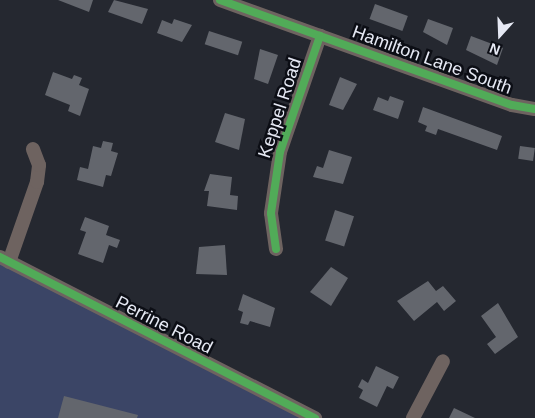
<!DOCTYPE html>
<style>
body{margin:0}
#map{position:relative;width:535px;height:418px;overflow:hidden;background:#252830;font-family:Helvetica,sans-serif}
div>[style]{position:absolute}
.green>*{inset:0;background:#3b4566}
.building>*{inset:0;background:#63666d;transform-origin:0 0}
.minor>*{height:14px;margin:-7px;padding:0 7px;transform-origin:7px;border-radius:7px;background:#6e6360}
.cycleway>*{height:8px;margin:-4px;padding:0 4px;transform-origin:4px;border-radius:4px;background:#51ab58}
span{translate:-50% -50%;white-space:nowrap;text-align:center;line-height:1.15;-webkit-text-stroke:5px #0c0e15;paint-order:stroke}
.street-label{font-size:18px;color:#e6e9f4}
.north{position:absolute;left:475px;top:10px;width:50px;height:50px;-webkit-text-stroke:4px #0c0e15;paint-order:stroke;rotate:200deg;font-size:14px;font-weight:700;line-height:20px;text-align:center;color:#e6e9f4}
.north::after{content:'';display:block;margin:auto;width:18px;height:22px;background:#e6e9f4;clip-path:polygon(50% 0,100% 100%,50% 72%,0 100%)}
</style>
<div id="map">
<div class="green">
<i style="clip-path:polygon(0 258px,306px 418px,0 418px)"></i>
</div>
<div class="building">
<i style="clip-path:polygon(58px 0,93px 0,89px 12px)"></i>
<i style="clip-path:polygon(114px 0,148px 9px,142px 24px,108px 12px)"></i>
<i style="left:375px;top:4px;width:35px;height:16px;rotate:20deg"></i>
<i style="clip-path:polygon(174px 19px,192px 25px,182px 42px,157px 33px,162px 20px,172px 24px)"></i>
<i style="clip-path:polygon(428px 19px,453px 28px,447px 45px,423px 32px)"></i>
<i style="left:209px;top:31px;width:35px;height:14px;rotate:18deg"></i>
<i style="clip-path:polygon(471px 36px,503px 48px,497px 65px,466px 50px)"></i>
<i style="clip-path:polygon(260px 49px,278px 55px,268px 84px,254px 79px)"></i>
<i style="clip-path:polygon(53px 72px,72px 79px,74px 75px,82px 78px,79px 85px,89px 89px,80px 116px,68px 111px,70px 105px,45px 95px)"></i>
<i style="clip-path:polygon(340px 77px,357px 84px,343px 110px,329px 105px)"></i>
<i style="clip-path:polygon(390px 96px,404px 101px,398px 119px,373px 110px,378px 97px,388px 101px)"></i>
<i style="clip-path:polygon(423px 107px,502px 136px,497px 150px,438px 129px,436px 135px,425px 131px,427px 126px,418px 122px)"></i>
<i style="clip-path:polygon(225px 113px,245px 119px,239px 150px,215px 142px)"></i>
<i style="clip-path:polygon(103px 141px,113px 143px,111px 151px,118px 153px,111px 176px,106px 175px,103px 187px,77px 180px,80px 167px,88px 169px,93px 146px,101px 148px)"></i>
<i style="left:520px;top:146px;width:15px;height:13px;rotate:8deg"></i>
<i style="clip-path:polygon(329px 150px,352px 157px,343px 184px,313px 177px,317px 166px,323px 168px)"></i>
<i style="clip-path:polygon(210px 174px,232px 177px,230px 195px,238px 196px,237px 210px,207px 206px,209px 191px,204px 191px)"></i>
<i style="left:335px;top:210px;width:20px;height:32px;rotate:18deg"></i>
<i style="clip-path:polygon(85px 217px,109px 226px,106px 235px,120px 240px,117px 248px,109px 245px,103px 263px,78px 254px,86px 232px,80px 230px)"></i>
<i style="clip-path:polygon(225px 245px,227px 275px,196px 274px,199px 247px)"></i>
<i style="clip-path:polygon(331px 267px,348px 278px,331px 306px,310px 292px)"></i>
<i style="clip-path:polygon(428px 281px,436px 291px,443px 286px,456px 301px,444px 311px,437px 302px,414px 321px,397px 301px)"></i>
<i style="clip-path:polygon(243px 294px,275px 308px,270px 327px,250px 321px,248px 325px,240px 323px,243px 312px,238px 310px)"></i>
<i style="clip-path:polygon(498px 303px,518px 337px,495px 354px,487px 344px,496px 337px,481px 316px)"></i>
<i style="clip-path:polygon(376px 366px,399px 377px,393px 389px,387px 386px,377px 407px,359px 398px,363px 390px,358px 387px,362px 379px,368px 383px)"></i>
<i style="clip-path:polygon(64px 396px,138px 415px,137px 418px,58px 418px)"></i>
<i style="clip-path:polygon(454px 408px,475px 418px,449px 418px)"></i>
</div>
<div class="minor">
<i style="left:220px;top:0;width:310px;rotate:19.8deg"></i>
<i style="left:512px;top:105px;width:23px;rotate:10deg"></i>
<i style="left:276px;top:249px;width:36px;rotate:-98deg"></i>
<i style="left:271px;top:213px;width:62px;rotate:-81.6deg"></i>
<i style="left:280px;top:152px;width:123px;rotate:-71deg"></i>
<i style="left:0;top:257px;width:354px;rotate:27.1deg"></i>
<i style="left:9px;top:262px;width:85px;rotate:-70.7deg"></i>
<i style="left:37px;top:182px;width:17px;rotate:-83deg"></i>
<i style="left:39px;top:165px;width:17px;rotate:-111deg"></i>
<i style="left:413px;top:418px;width:64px;rotate:-62.2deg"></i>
</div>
<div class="cycleway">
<i style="left:220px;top:0;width:310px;rotate:19.8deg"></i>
<i style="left:512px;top:105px;width:23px;rotate:10deg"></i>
<i style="left:276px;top:249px;width:36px;rotate:-98deg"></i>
<i style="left:271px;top:213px;width:62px;rotate:-81.6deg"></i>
<i style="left:280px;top:152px;width:123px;rotate:-71deg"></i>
<i style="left:0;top:257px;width:354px;rotate:27.1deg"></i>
</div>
<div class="street-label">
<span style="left:432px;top:60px;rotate:20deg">Hamilton Lane South</span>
<span style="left:280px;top:108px;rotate:-72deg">Keppel Road</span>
<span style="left:164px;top:325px;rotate:27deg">Perrine Road</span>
</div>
<div class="north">N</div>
</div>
